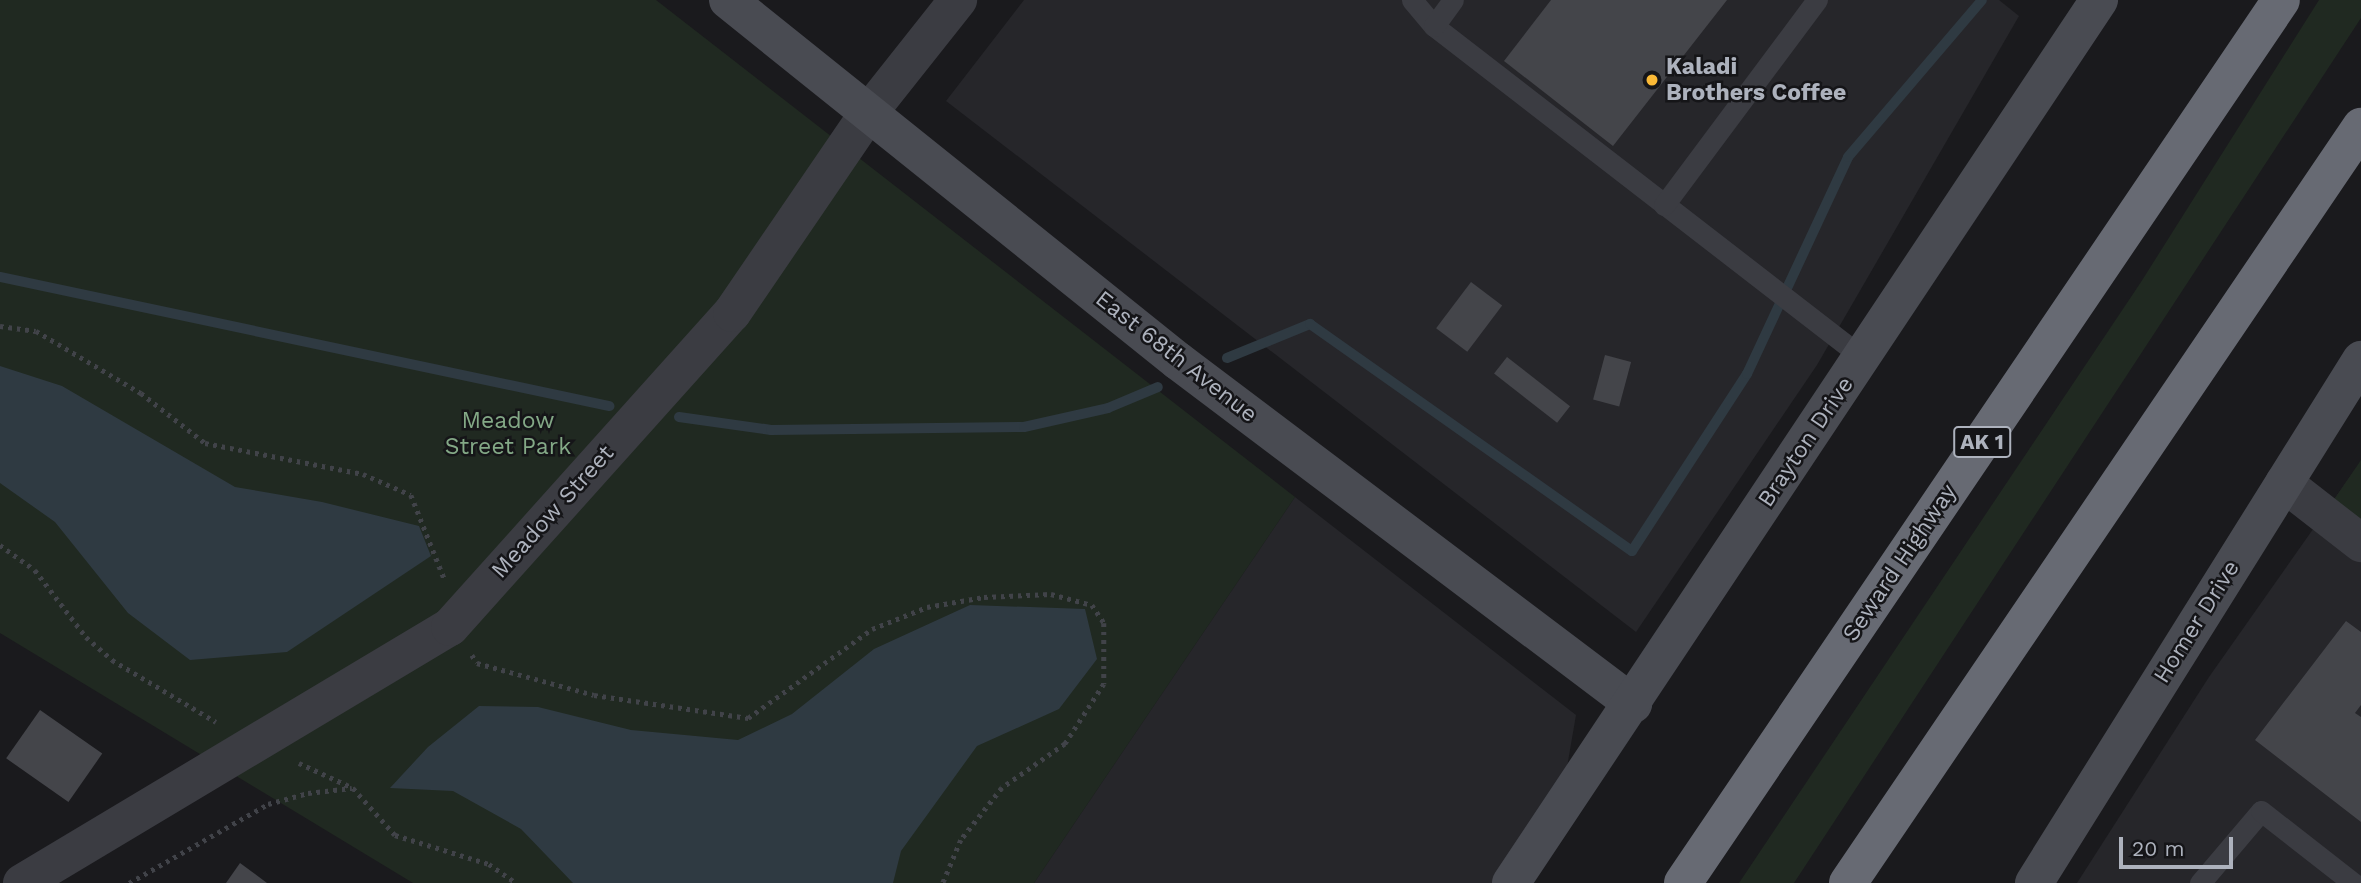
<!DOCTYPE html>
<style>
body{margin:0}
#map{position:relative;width:2361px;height:883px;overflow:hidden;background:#1a1a1d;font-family:"Work Sans",sans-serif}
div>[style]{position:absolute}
.built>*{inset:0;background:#26262a}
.green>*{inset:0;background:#202921}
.water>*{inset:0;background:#2f3a42}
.stream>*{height:10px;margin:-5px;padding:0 5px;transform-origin:5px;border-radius:5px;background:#2f3a42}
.building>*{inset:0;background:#44454a;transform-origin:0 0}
.path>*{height:4.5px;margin-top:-2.25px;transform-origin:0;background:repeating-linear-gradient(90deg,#414349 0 3.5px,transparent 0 8.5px)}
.lane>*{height:21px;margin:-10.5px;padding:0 10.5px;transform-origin:10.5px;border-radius:10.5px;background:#3b3c42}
.street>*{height:38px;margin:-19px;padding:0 19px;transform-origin:19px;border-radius:19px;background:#3b3c42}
.secondary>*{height:38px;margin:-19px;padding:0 19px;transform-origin:19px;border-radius:19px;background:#494b52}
.highway>*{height:38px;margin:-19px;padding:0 19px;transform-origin:19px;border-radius:19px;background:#676a73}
.dots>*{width:19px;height:19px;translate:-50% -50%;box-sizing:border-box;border:4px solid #151518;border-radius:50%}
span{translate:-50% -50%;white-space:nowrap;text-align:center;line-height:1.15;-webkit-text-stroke:5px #151518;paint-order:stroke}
.shield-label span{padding:2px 5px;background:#151518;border:2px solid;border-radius:5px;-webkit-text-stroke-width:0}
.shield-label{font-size:21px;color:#adb2bd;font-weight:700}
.poi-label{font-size:23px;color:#adb2bd;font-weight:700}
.left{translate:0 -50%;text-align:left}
.street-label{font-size:23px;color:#adb2bd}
.park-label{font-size:23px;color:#83a886}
.scale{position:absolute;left:2119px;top:837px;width:114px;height:32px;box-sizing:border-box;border:4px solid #adb2bd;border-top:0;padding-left:9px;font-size:21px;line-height:24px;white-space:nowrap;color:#adb2bd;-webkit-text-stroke:5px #151518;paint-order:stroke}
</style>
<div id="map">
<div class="built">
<i style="clip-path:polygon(1024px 0,1999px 0,2019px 16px,1817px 365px,1636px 632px,946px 101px)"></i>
<i style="clip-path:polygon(2361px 461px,2361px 883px,2077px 883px,2209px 677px)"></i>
<i style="clip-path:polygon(1295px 497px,1576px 715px,1566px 773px,1492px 883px,1034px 883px)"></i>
</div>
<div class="green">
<i style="clip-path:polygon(0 0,656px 0,1295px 497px,1034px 883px,413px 883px,0 633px)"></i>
<i style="clip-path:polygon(2319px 0,2361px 0,2361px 18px,1794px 883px,1739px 883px,2141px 282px)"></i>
<i style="clip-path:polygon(2361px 460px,2361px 533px,2329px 507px)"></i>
</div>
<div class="water">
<i style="clip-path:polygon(0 366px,62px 386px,235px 487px,322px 502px,419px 526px,431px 556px,287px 652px,190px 660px,128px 613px,55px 522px,0 483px)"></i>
<i style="clip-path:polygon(970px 605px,1085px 609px,1097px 659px,1059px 709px,977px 746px,901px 851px,893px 883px,573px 883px,521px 829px,453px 791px,390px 788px,428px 747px,479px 706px,538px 707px,631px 730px,738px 740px,792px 714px,874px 649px)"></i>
</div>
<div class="stream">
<i style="left:0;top:277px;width:623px;rotate:11.96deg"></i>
<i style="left:1227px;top:358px;width:90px;rotate:-22.3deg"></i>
<i style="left:1310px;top:324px;width:394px;rotate:35.2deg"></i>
<i style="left:1632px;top:551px;width:211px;rotate:-57deg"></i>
<i style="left:1747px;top:374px;width:239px;rotate:-65deg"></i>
<i style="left:1848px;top:157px;width:206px;rotate:-49.5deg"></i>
<i style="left:679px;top:417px;width:93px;rotate:8deg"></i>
<i style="left:771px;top:430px;width:253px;rotate:-0.7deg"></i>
<i style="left:1024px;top:427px;width:86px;rotate:-12.7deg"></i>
<i style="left:1108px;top:408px;width:54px;rotate:-22.8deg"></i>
</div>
<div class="building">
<i style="clip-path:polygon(1551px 0,1727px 0,1613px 146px,1504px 61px)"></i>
<i style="left:1471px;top:282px;width:39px;height:58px;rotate:37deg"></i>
<i style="left:1605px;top:355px;width:27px;height:46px;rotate:15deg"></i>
<i style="left:1507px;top:357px;width:80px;height:21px;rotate:38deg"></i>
<i style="clip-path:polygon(2346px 621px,2361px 632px,2361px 705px,2355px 713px,2361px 717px,2361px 822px,2255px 740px)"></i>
<i style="left:40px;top:710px;width:76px;height:59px;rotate:35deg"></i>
<i style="clip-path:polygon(240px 863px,267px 883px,226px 883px)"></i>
</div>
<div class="path">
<i style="left:0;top:326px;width:36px;rotate:8deg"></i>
<i style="left:36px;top:331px;width:122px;rotate:30.6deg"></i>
<i style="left:141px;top:393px;width:81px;rotate:38deg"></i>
<i style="left:205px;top:443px;width:161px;rotate:11.1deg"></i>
<i style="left:363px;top:474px;width:52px;rotate:23.6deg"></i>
<i style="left:411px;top:495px;width:89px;rotate:68.3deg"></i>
<i style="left:0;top:545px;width:43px;rotate:35.5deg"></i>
<i style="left:35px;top:570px;width:84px;rotate:52.7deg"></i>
<i style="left:86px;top:637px;width:35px;rotate:41deg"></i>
<i style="left:112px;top:660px;width:121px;rotate:30.8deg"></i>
<i style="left:472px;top:655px;width:9px;rotate:58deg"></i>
<i style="left:477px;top:663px;width:121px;rotate:15.3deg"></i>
<i style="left:594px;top:695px;width:156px;rotate:8.5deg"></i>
<i style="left:748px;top:718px;width:153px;rotate:-35.7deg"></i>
<i style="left:872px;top:629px;width:59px;rotate:-21.8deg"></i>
<i style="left:927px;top:607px;width:58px;rotate:-10deg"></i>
<i style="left:984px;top:597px;width:67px;rotate:-2.6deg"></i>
<i style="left:1051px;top:594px;width:42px;rotate:15deg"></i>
<i style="left:1092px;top:605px;width:22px;rotate:56deg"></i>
<i style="left:1104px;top:623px;width:61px;rotate:90deg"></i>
<i style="left:1104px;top:684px;width:72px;rotate:123deg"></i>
<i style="left:1065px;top:744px;width:77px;rotate:145.1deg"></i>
<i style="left:1002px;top:788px;width:66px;rotate:128.3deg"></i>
<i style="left:961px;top:840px;width:47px;rotate:112.7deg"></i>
<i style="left:299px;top:763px;width:60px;rotate:24.8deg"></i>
<i style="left:353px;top:788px;width:63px;rotate:48.2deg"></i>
<i style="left:395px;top:835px;width:98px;rotate:17.1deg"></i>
<i style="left:489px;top:864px;width:33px;rotate:35deg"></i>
<i style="left:129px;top:883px;width:160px;rotate:-29.6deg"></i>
<i style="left:268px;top:804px;width:41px;rotate:-15.4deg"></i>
<i style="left:308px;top:793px;width:44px;rotate:-6.5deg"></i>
</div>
<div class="lane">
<i style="left:1412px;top:0;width:34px;rotate:50deg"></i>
<i style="left:1434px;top:26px;width:541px;rotate:37.72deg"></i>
<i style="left:1434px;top:26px;width:32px;rotate:-54deg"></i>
<i style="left:1664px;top:205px;width:256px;rotate:-53.3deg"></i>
<i style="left:2200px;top:883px;width:94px;rotate:-49.7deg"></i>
<i style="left:2261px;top:811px;width:117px;rotate:38deg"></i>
</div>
<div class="street">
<i style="left:2284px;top:483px;width:98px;rotate:37.9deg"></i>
<i style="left:22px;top:883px;width:499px;rotate:-30.9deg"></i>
<i style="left:450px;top:627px;width:422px;rotate:-48.1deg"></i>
<i style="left:732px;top:313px;width:245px;rotate:-55.7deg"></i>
<i style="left:870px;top:111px;width:142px;rotate:-51.6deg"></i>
</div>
<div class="secondary">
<i style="left:728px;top:0;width:577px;rotate:38.74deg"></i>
<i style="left:1178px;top:361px;width:570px;rotate:37.01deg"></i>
<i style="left:1511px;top:883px;width:1061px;rotate:-56.34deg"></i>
<i style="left:2034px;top:883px;width:617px;rotate:-57.98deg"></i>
</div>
<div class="highway">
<i style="left:1683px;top:883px;width:1066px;rotate:-55.89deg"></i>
<i style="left:1848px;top:883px;width:914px;rotate:-55.84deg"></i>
</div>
<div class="dots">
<i style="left:1652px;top:80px;background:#fab936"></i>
</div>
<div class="shield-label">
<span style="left:1982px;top:442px">AK 1</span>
</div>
<div class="poi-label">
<span class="left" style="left:1666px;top:80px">Kaladi<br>Brothers Coffee</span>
</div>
<div class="street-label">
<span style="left:1176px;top:357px;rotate:38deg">East 68th Avenue</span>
<span style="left:1806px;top:442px;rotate:-56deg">Brayton Drive</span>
<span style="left:553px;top:512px;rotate:-48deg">Meadow Street</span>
<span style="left:1900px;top:563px;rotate:-56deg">Seward Highway</span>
<span style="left:2197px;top:622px;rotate:-58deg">Homer Drive</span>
</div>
<div class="park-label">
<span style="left:508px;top:434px">Meadow<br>Street Park</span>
</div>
<div class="scale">20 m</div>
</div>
